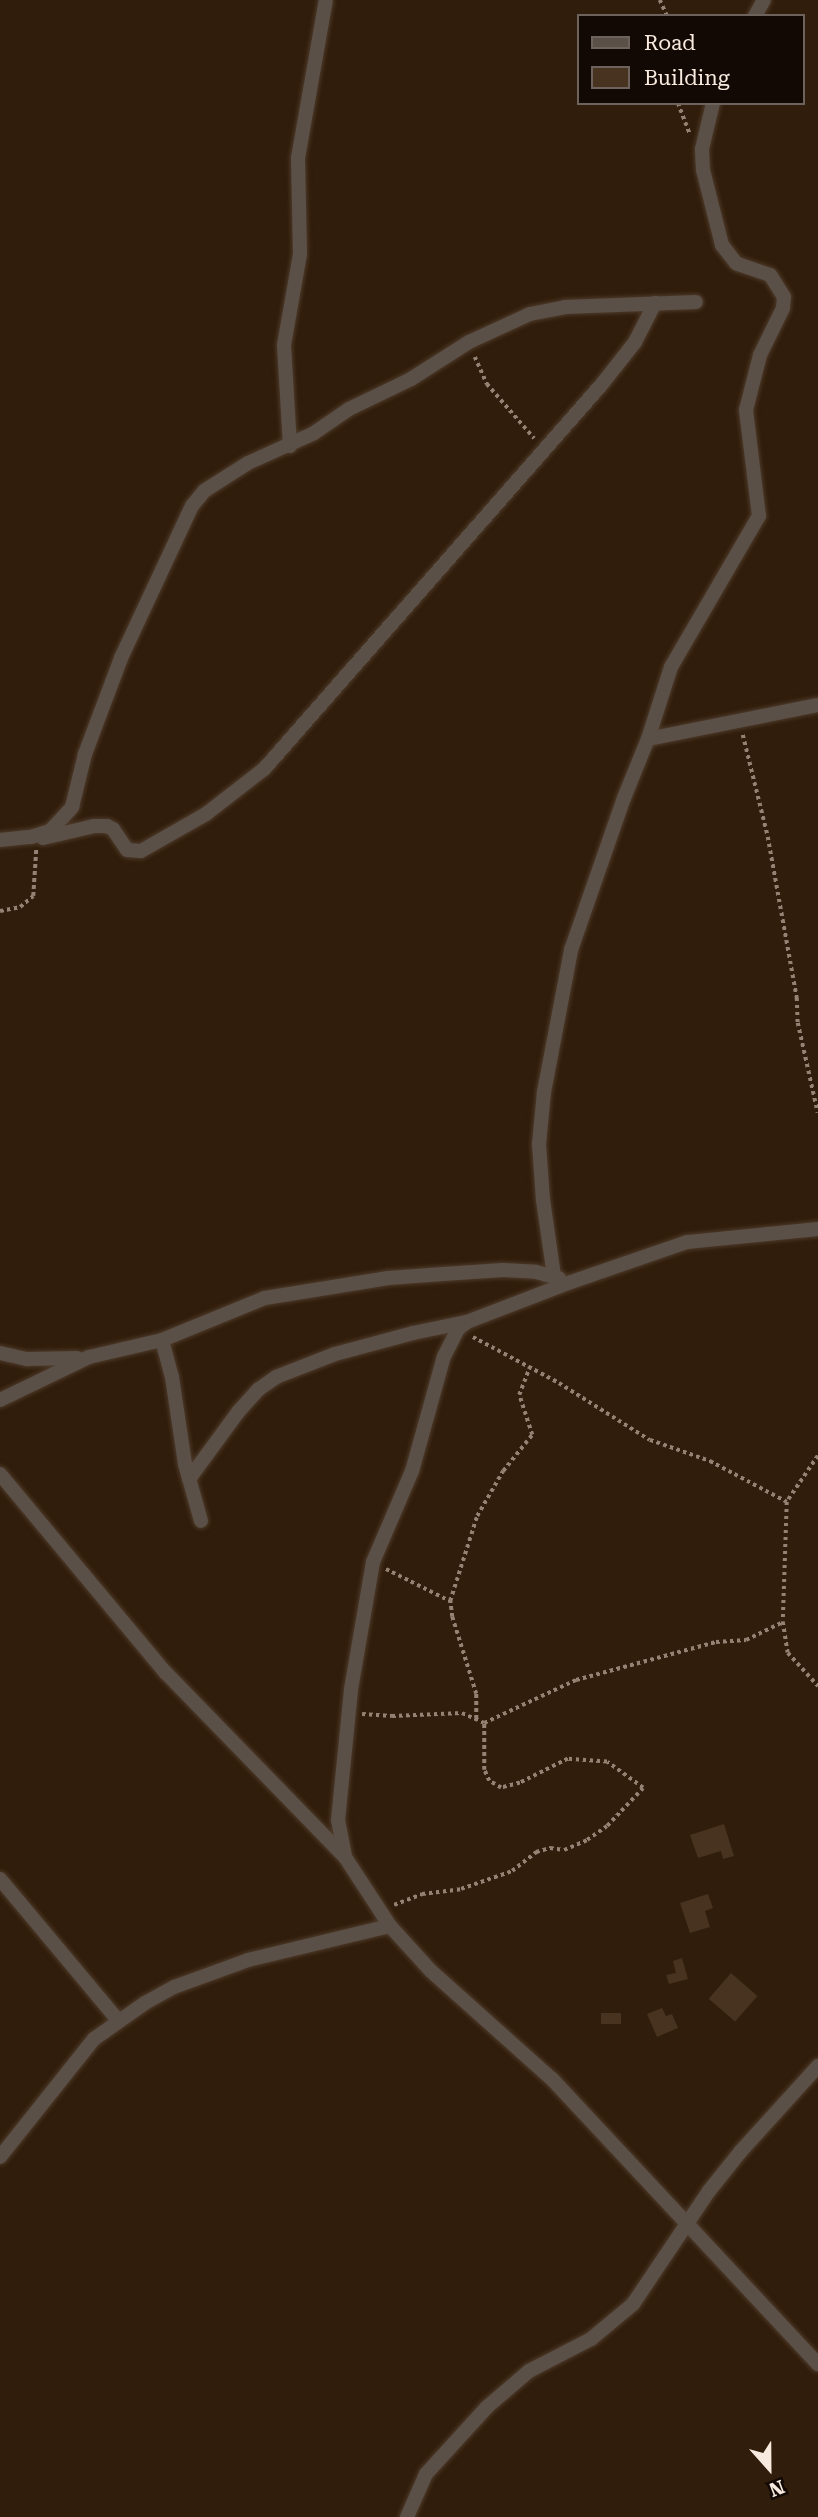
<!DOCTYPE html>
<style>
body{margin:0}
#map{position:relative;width:818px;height:2517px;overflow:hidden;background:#311d0b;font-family:"Roboto Serif",serif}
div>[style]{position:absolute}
.building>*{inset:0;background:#483321;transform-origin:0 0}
.path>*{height:3.5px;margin-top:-1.75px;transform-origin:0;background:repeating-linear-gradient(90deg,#948374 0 3.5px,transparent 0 7px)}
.roads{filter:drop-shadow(0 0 2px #4d3a29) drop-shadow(0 0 2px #4d3a29)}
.street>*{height:14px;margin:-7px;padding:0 7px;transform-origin:7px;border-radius:7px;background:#5b5048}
span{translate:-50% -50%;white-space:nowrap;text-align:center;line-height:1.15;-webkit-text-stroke:5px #120904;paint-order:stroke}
.legend{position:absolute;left:577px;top:14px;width:228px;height:91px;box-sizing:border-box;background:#120904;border:2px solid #6e635c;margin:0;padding:9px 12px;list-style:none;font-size:21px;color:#f8eadf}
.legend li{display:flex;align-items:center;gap:14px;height:35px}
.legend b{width:35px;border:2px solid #6e635c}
.north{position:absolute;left:734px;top:2433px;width:70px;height:70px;-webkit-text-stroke:5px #120904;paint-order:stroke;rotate:159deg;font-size:19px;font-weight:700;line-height:28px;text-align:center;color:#f8eadf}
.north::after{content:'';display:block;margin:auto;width:24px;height:32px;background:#f8eadf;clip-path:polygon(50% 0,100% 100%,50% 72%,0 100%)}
</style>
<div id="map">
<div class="building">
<i style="clip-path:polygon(724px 1824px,734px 1856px,723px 1859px,721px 1851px,698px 1858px,690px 1835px)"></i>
<i style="clip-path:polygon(708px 1894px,713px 1908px,705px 1911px,710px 1927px,690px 1933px,680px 1903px)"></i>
<i style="clip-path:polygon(682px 1958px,688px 1979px,669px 1984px,666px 1975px,676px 1973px,673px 1961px)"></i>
<i style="left:731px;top:1973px;width:35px;height:34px;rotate:41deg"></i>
<i style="clip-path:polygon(662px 2008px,666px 2016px,672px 2014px,678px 2028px,657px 2037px,647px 2014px)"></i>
<i style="left:601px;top:2013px;width:20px;height:11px"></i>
</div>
<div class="path">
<i style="left:660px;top:0;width:17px;rotate:66deg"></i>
<i style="left:678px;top:103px;width:33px;rotate:69deg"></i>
<i style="left:475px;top:357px;width:30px;rotate:66deg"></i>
<i style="left:487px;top:384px;width:72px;rotate:49deg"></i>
<i style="left:743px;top:735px;width:105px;rotate:76.2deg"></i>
<i style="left:768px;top:837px;width:164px;rotate:79.8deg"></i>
<i style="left:797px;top:998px;width:25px;rotate:88deg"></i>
<i style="left:798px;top:1023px;width:92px;rotate:77.5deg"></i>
<i style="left:0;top:911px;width:20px;rotate:-11deg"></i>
<i style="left:20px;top:907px;width:17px;rotate:-40deg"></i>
<i style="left:33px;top:896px;width:46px;rotate:-86.3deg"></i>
<i style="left:473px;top:1337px;width:98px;rotate:28.1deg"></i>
<i style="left:559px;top:1383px;width:107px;rotate:32.1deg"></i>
<i style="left:650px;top:1440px;width:64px;rotate:19.3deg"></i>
<i style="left:710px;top:1461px;width:87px;rotate:28deg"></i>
<i style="left:818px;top:1456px;width:55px;rotate:124deg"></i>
<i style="left:787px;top:1502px;width:120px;rotate:91.9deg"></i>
<i style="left:783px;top:1622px;width:31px;rotate:81deg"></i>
<i style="left:788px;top:1653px;width:45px;rotate:47.7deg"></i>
<i style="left:386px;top:1569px;width:72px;rotate:26.6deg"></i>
<i style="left:362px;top:1714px;width:30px;rotate:4deg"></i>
<i style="left:392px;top:1716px;width:70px;rotate:-2.5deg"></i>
<i style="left:462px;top:1713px;width:24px;rotate:24deg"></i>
<i style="left:484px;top:1723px;width:102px;rotate:-25.1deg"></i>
<i style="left:576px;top:1680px;width:145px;rotate:-15.2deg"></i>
<i style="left:716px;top:1642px;width:30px;rotate:-4deg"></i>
<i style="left:746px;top:1640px;width:41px;rotate:-25.9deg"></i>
<i style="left:476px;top:1719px;width:25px;rotate:-90deg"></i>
<i style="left:476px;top:1694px;width:81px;rotate:-107.3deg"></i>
<i style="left:452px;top:1617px;width:16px;rotate:-97deg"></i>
<i style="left:450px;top:1601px;width:89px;rotate:-72.4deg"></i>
<i style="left:477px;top:1516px;width:52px;rotate:-60deg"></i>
<i style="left:503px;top:1471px;width:46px;rotate:-51.1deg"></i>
<i style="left:532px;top:1435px;width:42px;rotate:-108deg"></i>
<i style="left:519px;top:1395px;width:30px;rotate:-69deg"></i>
<i style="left:394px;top:1905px;width:30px;rotate:-21deg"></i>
<i style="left:422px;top:1894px;width:39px;rotate:-7deg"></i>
<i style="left:461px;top:1889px;width:54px;rotate:-19.4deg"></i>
<i style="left:512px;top:1871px;width:31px;rotate:-38deg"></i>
<i style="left:536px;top:1852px;width:15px;rotate:-16deg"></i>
<i style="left:550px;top:1848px;width:14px;rotate:8deg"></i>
<i style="left:564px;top:1850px;width:25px;rotate:-23deg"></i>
<i style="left:587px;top:1840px;width:24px;rotate:-35deg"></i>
<i style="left:607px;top:1826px;width:52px;rotate:-46.5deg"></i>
<i style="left:643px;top:1788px;width:44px;rotate:-144.2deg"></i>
<i style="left:607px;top:1762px;width:39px;rotate:-176deg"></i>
<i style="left:568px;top:1759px;width:54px;rotate:153.4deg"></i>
<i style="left:520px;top:1783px;width:20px;rotate:165deg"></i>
<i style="left:501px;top:1788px;width:14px;rotate:-150deg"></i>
<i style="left:489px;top:1781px;width:12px;rotate:-114deg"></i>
<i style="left:484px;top:1770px;width:47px;rotate:-90deg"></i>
</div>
<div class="roads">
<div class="street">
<i style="left:755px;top:16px;width:18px;rotate:-61deg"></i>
<i style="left:290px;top:446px;width:101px;rotate:-93.4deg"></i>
<i style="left:284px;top:345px;width:92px;rotate:-80deg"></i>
<i style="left:300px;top:254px;width:96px;rotate:-91.2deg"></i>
<i style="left:298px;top:158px;width:160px;rotate:-80deg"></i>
<i style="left:648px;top:739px;width:173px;rotate:-11.3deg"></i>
<i style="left:43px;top:838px;width:52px;rotate:-13.2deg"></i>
<i style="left:94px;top:826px;width:13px"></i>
<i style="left:107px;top:826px;width:7px;rotate:27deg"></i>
<i style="left:113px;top:829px;width:25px;rotate:56deg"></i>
<i style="left:127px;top:850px;width:14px;rotate:4deg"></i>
<i style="left:141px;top:851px;width:75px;rotate:-29.6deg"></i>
<i style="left:206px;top:814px;width:75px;rotate:-37.9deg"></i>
<i style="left:265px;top:768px;width:511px;rotate:-48.73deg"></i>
<i style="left:602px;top:384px;width:53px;rotate:-51.8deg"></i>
<i style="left:635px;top:342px;width:44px;rotate:-62.9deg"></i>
<i style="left:0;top:840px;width:31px;rotate:-6deg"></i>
<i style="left:31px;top:837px;width:20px;rotate:-18deg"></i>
<i style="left:50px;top:831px;width:33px;rotate:-47deg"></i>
<i style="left:72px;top:807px;width:55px;rotate:-76.2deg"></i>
<i style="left:85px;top:754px;width:103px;rotate:-69.4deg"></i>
<i style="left:121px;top:658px;width:168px;rotate:-65deg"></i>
<i style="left:192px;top:506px;width:19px;rotate:-51deg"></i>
<i style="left:204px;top:491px;width:52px;rotate:-32.5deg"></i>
<i style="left:248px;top:463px;width:72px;rotate:-24.4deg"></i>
<i style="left:314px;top:433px;width:42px;rotate:-34.4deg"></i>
<i style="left:349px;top:409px;width:69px;rotate:-25.8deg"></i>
<i style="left:411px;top:379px;width:69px;rotate:-32.5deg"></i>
<i style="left:469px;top:342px;width:67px;rotate:-24.7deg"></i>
<i style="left:530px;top:314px;width:36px;rotate:-11deg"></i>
<i style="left:565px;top:307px;width:131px;rotate:-2.2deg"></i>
<i style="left:818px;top:1229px;width:132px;rotate:174.3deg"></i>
<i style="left:687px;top:1242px;width:123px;rotate:161deg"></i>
<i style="left:571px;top:1282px;width:111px;rotate:159deg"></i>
<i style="left:467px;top:1322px;width:11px;rotate:142deg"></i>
<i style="left:458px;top:1329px;width:30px;rotate:117deg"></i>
<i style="left:444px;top:1356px;width:119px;rotate:105.5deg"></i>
<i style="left:412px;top:1471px;width:99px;rotate:113.2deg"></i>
<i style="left:373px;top:1562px;width:130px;rotate:99.8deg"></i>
<i style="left:351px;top:1690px;width:131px;rotate:95.7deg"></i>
<i style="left:338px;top:1820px;width:38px;rotate:79deg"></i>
<i style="left:345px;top:1857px;width:82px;rotate:56.9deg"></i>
<i style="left:390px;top:1926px;width:61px;rotate:47.7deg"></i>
<i style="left:431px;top:1971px;width:162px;rotate:41.8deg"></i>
<i style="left:552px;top:2079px;width:390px;rotate:47deg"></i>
<i style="left:554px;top:1276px;width:77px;rotate:-98.2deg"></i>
<i style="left:543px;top:1200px;width:56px;rotate:-94.1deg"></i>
<i style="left:539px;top:1144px;width:52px;rotate:-84.5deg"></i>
<i style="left:544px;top:1092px;width:145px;rotate:-79.2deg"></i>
<i style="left:571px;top:950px;width:161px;rotate:-70.8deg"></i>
<i style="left:624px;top:798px;width:64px;rotate:-67.9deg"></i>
<i style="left:648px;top:739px;width:76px;rotate:-72.3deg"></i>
<i style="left:671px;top:667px;width:175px;rotate:-59.8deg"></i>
<i style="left:759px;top:516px;width:107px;rotate:-97deg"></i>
<i style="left:746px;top:410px;width:57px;rotate:-75.7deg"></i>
<i style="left:760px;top:355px;width:52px;rotate:-63.9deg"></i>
<i style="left:783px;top:308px;width:11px;rotate:-85deg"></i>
<i style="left:784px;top:297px;width:26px;rotate:-122deg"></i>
<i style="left:770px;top:275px;width:36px;rotate:-161deg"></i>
<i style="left:736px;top:263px;width:23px;rotate:-128deg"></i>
<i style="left:722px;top:245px;width:77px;rotate:-104.2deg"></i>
<i style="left:703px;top:170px;width:21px;rotate:-93deg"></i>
<i style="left:702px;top:149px;width:47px;rotate:-76.6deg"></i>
<i style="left:162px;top:1340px;width:38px;rotate:75deg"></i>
<i style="left:172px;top:1377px;width:88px;rotate:81.5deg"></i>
<i style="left:185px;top:1464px;width:59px;rotate:74.3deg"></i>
<i style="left:0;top:1353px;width:28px;rotate:13deg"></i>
<i style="left:27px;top:1359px;width:50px;rotate:-1.1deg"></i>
<i style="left:0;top:1400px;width:99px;rotate:-25.8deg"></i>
<i style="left:89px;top:1357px;width:75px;rotate:-13.1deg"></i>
<i style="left:162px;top:1340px;width:111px;rotate:-22.2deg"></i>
<i style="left:265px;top:1298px;width:125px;rotate:-9.2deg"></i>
<i style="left:388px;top:1278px;width:55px;rotate:-4.2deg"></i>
<i style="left:443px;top:1274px;width:60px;rotate:-3.8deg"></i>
<i style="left:503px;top:1270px;width:33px;rotate:3deg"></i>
<i style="left:536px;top:1272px;width:24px;rotate:15deg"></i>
<i style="left:0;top:1474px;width:259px;rotate:50.2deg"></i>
<i style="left:166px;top:1673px;width:254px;rotate:45.8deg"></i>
<i style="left:189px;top:1479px;width:83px;rotate:-53.8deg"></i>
<i style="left:238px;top:1412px;width:31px;rotate:-48deg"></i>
<i style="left:259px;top:1389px;width:21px;rotate:-35deg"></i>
<i style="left:276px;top:1377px;width:63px;rotate:-21.3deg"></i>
<i style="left:335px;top:1354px;width:81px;rotate:-15.1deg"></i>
<i style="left:413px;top:1333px;width:54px;rotate:-11.7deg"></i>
<i style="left:0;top:1879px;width:184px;rotate:50.1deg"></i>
<i style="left:0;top:2157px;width:151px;rotate:-51.5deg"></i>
<i style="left:94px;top:2039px;width:62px;rotate:-35.2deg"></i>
<i style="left:145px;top:2003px;width:33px;rotate:-29deg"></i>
<i style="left:174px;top:1987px;width:79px;rotate:-20deg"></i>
<i style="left:248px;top:1960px;width:146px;rotate:-13.5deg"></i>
<i style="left:407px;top:2517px;width:47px;rotate:-66.2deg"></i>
<i style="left:426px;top:2474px;width:91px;rotate:-47.7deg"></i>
<i style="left:487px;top:2407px;width:55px;rotate:-40.6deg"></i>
<i style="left:529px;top:2371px;width:70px;rotate:-27.3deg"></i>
<i style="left:591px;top:2339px;width:55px;rotate:-39.8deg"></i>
<i style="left:633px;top:2304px;width:136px;rotate:-56.1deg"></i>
<i style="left:709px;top:2191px;width:51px;rotate:-51.3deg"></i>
<i style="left:741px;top:2151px;width:115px;rotate:-47.8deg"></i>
</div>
</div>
<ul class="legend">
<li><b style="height:9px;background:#5b5048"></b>Road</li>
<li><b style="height:19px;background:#483321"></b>Building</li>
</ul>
<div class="north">N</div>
</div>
